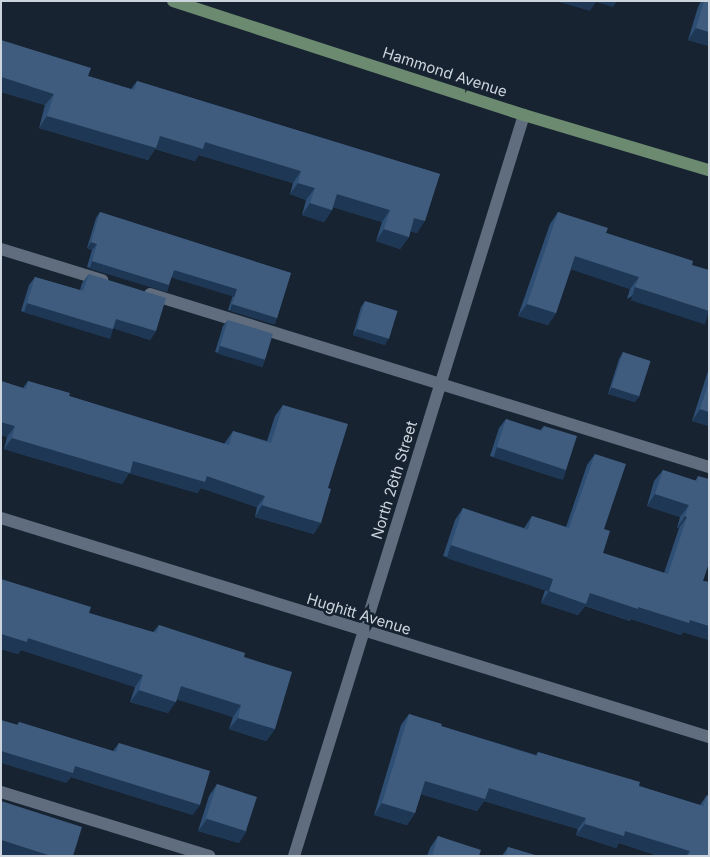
<!DOCTYPE html>
<style>
body{margin:0}
#map{position:relative;width:710px;height:857px;overflow:hidden;background:#172331;font-family:Inter,sans-serif}
div>[style]{position:absolute}
.lane>*{height:12px;margin:-6px;padding:0 6px;transform-origin:6px;border-radius:6px;background:#5f6d7e}
.street>*{height:12px;margin:-6px;padding:0 6px;transform-origin:6px;border-radius:6px;background:#5f6d7e}
.secondary>*{height:12px;margin:-6px;padding:0 6px;transform-origin:6px;border-radius:6px;background:#6c8a70}
.wall>*{inset:0;background:#2e4e73}
.shaded-wall>*{inset:0;background:#1e3754;transform-origin:0 0}
.building>*{inset:0;background:#3f5c7e;transform-origin:0 0}
span{translate:-50% -50%;white-space:nowrap;text-align:center;line-height:1.15;-webkit-text-stroke:5px #172331;paint-order:stroke}
.street-label{font-size:15px;color:#ccd4dd}
.frame{position:absolute;inset:0;border:2px solid #ccd4dd;pointer-events:none}
</style>
<div id="map">
<div class="lane">
<i style="left:1px;top:249px;width:106px;rotate:17.1deg"></i>
<i style="left:150px;top:294px;width:585px;rotate:17.2deg"></i>
<i style="left:1px;top:792px;width:218px;rotate:17.1deg"></i>
</div>
<div class="street">
<i style="left:1px;top:518px;width:741px;rotate:17.19deg"></i>
<i style="left:294px;top:856px;width:776px;rotate:-72.76deg"></i>
</div>
<div class="secondary">
<i style="left:173px;top:1px;width:369px;rotate:18deg"></i>
<i style="left:524px;top:115px;width:193px;rotate:16.6deg"></i>
</div>
<div class="wall">
<i style="clip-path:polygon(701px 1px,709px 1px,709px 46px,688px 40px,698px 7px)"></i>
<i style="clip-path:polygon(88px 76px,131px 89px,137px 81px,440px 174px,417px 233px,410px 231px,409px 237px,400px 249px,376px 241px,382px 222px,333px 207px,332px 210px,324px 222px,302px 215px,306px 200px,290px 194px,293px 183px,199px 155px,195px 161px,155px 149px,148px 160px,39px 128px,45px 105px,1px 92px)"></i>
<i style="clip-path:polygon(100px 212px,291px 273px,277px 318px,273px 324px,228px 310px,233px 295px,171px 277px,165px 291px,87px 267px,92px 250px,87px 248px,96px 218px)"></i>
<i style="clip-path:polygon(558px 212px,606px 233px,693px 261px,627px 299px,630px 289px,571px 269px,556px 313px,548px 325px,518px 316px,550px 224px)"></i>
<i style="clip-path:polygon(89px 274px,156px 331px,150px 340px,113px 328px,106px 337px,21px 311px,29px 285px,35px 277px,80px 290px,82px 283px)"></i>
<i style="clip-path:polygon(365px 301px,385px 345px,353px 335px,361px 307px)"></i>
<i style="clip-path:polygon(228px 320px,265px 360px,260px 366px,215px 352px,223px 326px)"></i>
<i style="clip-path:polygon(623px 352px,635px 402px,608px 394px,619px 359px)"></i>
<i style="clip-path:polygon(709px 368px,709px 426px,692px 421px)"></i>
<i style="clip-path:polygon(1px 381px,23px 388px,28px 381px,69px 396px,224px 444px,233px 431px,267px 441px,275px 416px,283px 405px,314px 534px,255px 517px,257px 507px,201px 488px,197px 493px,129px 473px,122px 484px,4px 449px,7px 437px,1px 435px)"></i>
<i style="clip-path:polygon(506px 419px,540px 430px,544px 426px,566px 470px,560px 479px,490px 456px,499px 428px)"></i>
<i style="clip-path:polygon(595px 454px,604px 529px,603px 553px,664px 573px,679px 528px,677px 528px,680px 517px,647px 506px,654px 481px,663px 470px,695px 481px,698px 476px,703px 581px,709px 582px,709px 640px,683px 632px,681px 635px,631px 619px,630px 621px,585px 606px,578px 615px,541px 603px,545px 590px,443px 556px,455px 520px,463px 508px,524px 528px,532px 516px,566px 527px,587px 465px)"></i>
<i style="clip-path:polygon(89px 613px,153px 632px,159px 625px,244px 657px,275px 729px,266px 741px,229px 729px,233px 717px,177px 699px,168px 713px,130px 702px,135px 687px,21px 650px,18px 654px,1px 649px)"></i>
<i style="clip-path:polygon(409px 714px,441px 726px,536px 755px,538px 752px,639px 786px,700px 805px,707px 795px,709px 856px,659px 856px,619px 843px,616px 848px,576px 835px,578px 829px,484px 801px,477px 811px,421px 794px,415px 813px,407px 825px,374px 815px,401px 725px)"></i>
<i style="clip-path:polygon(19px 722px,113px 751px,119px 743px,193px 815px,71px 777px,66px 783px,17px 725px)"></i>
<i style="clip-path:polygon(217px 784px,239px 843px,198px 831px,209px 796px)"></i>
<i style="clip-path:polygon(438px 836px,479px 856px,427px 856px,430px 848px)"></i>
<i style="clip-path:polygon(508px 847px,538px 856px,502px 856px)"></i>
</div>
<div class="shaded-wall">
<i style="clip-path:polygon(556px 1px,617px 1px,613px 7px,596px 2px,590px 11px)"></i>
<i style="clip-path:polygon(696px 28px,709px 32px,709px 46px,688px 40px)"></i>
<i style="clip-path:polygon(1px 77px,54px 94px,45px 105px,1px 92px)"></i>
<i style="clip-path:polygon(47px 116px,160px 136px,205px 142px,301px 171px,293px 183px,199px 155px,195px 161px,155px 149px,148px 160px,39px 128px)"></i>
<i style="clip-path:polygon(298px 183px,315px 188px,306px 200px,290px 194px)"></i>
<i style="clip-path:polygon(337px 194px,390px 210px,382px 222px,329px 206px)"></i>
<i style="clip-path:polygon(310px 203px,332px 210px,324px 222px,302px 215px)"></i>
<i style="clip-path:polygon(414px 218px,425px 221px,417px 233px,406px 230px)"></i>
<i style="clip-path:polygon(384px 229px,409px 237px,400px 249px,376px 241px)"></i>
<i style="clip-path:polygon(91px 242px,97px 244px,92px 250px,87px 248px)"></i>
<i style="clip-path:polygon(575px 256px,639px 277px,630px 289px,567px 268px)"></i>
<i style="left:92px;top:261px;width:81px;height:8px;rotate:17deg"></i>
<i style="left:174px;top:270px;width:66px;height:8px;rotate:17deg"></i>
<i style="left:635px;top:287px;width:78px;height:14px;rotate:18deg"></i>
<i style="left:27px;top:303px;width:90px;height:10px;rotate:17deg"></i>
<i style="left:232px;top:304px;width:47px;height:7px;rotate:17deg"></i>
<i style="clip-path:polygon(527px 304px,556px 313px,548px 325px,518px 316px)"></i>
<i style="clip-path:polygon(116px 319px,156px 331px,150px 340px,110px 327px)"></i>
<i style="clip-path:polygon(357px 329px,389px 338px,385px 345px,353px 335px)"></i>
<i style="left:220px;top:346px;width:47px;height:8px;rotate:17deg"></i>
<i style="clip-path:polygon(612px 387px,640px 396px,635px 402px,608px 394px)"></i>
<i style="clip-path:polygon(700px 409px,709px 412px,709px 426px,692px 421px)"></i>
<i style="clip-path:polygon(1px 422px,15px 426px,7px 437px,1px 435px)"></i>
<i style="clip-path:polygon(12px 438px,133px 461px,207px 476px,265px 496px,257px 507px,201px 488px,197px 493px,129px 473px,122px 484px,4px 449px)"></i>
<i style="left:497px;top:447px;width:73px;height:11px;rotate:18deg"></i>
<i style="clip-path:polygon(655px 494px,689px 505px,680px 517px,647px 506px)"></i>
<i style="clip-path:polygon(262px 505px,321px 523px,314px 534px,255px 517px)"></i>
<i style="clip-path:polygon(685px 516px,687px 517px,679px 528px,677px 528px)"></i>
<i style="left:451px;top:545px;width:108px;height:14px;rotate:18deg"></i>
<i style="clip-path:polygon(549px 591px,590px 593px,638px 607px,690px 620px,709px 626px,709px 640px,683px 632px,681px 635px,631px 619px,630px 621px,585px 606px,578px 615px,541px 603px)"></i>
<i style="clip-path:polygon(1px 634px,28px 638px,143px 675px,135px 687px,21px 650px,18px 654px,1px 649px)"></i>
<i style="clip-path:polygon(181px 686px,241px 705px,233px 717px,172px 698px)"></i>
<i style="clip-path:polygon(139px 690px,176px 702px,168px 713px,130px 702px)"></i>
<i style="clip-path:polygon(238px 718px,275px 729px,266px 741px,229px 729px)"></i>
<i style="clip-path:polygon(1px 751px,75px 766px,200px 805px,193px 815px,71px 777px,66px 783px,1px 763px)"></i>
<i style="clip-path:polygon(425px 781px,489px 788px,586px 818px,578px 829px,484px 801px,477px 811px,417px 793px)"></i>
<i style="clip-path:polygon(382px 803px,415px 813px,407px 825px,374px 815px)"></i>
<i style="clip-path:polygon(207px 819px,247px 831px,239px 843px,198px 831px)"></i>
<i style="clip-path:polygon(585px 824px,625px 831px,690px 851px,686px 856px,659px 856px,619px 843px,616px 848px,576px 835px)"></i>
<i style="clip-path:polygon(1px 840px,51px 856px,6px 856px,1px 854px)"></i>
</div>
<div class="building">
<i style="clip-path:polygon(704px 1px,709px 1px,709px 32px,696px 28px)"></i>
<i style="clip-path:polygon(1px 40px,91px 68px,88px 76px,134px 90px,137px 81px,440px 174px,425px 221px,414px 218px,409px 237px,384px 229px,390px 210px,337px 194px,332px 210px,310px 203px,315px 188px,298px 183px,301px 171px,205px 142px,203px 149px,160px 136px,156px 148px,47px 116px,54px 94px,1px 77px)"></i>
<i style="clip-path:polygon(100px 212px,291px 273px,277px 318px,232px 304px,237px 289px,174px 270px,169px 285px,92px 261px,97px 244px,91px 242px)"></i>
<i style="clip-path:polygon(558px 212px,608px 228px,606px 233px,693px 261px,692px 265px,709px 270px,709px 311px,635px 287px,639px 277px,575px 256px,556px 313px,527px 304px)"></i>
<i style="clip-path:polygon(89px 274px,166px 298px,156px 331px,116px 319px,113px 329px,27px 303px,35px 277px,83px 291px)"></i>
<i style="left:365px;top:301px;width:34px;height:29px;rotate:17deg"></i>
<i style="left:228px;top:320px;width:47px;height:27px;rotate:17deg"></i>
<i style="left:623px;top:352px;width:29px;height:37px;rotate:18deg"></i>
<i style="clip-path:polygon(1px 381px,26px 389px,28px 381px,70px 393px,69px 396px,229px 445px,233px 431px,271px 443px,283px 405px,348px 424px,328px 488px,331px 489px,321px 523px,262px 505px,265px 496px,207px 476px,205px 482px,133px 461px,130px 473px,12px 438px,15px 426px,1px 422px)"></i>
<i style="clip-path:polygon(709px 382px,709px 412px,700px 409px)"></i>
<i style="clip-path:polygon(506px 419px,542px 431px,544px 426px,577px 436px,566px 470px,497px 447px)"></i>
<i style="clip-path:polygon(595px 454px,626px 464px,604px 529px,610px 531px,603px 553px,668px 574px,687px 517px,685px 516px,689px 505px,655px 494px,663px 470px,697px 481px,698px 476px,709px 479px,709px 563px,703px 581px,709px 582px,709px 626px,690px 620px,689px 623px,638px 607px,638px 609px,590px 593px,586px 604px,549px 591px,553px 579px,451px 545px,463px 508px,528px 530px,532px 516px,569px 528px)"></i>
<i style="clip-path:polygon(1px 579px,91px 607px,89px 613px,156px 633px,159px 625px,245px 653px,244px 657px,292px 672px,275px 729px,238px 718px,241px 705px,181px 686px,176px 702px,139px 690px,143px 675px,28px 638px,27px 642px,1px 634px)"></i>
<i style="clip-path:polygon(409px 714px,442px 724px,441px 726px,537px 756px,538px 752px,640px 782px,639px 786px,703px 806px,707px 795px,709px 796px,709px 856px,688px 856px,690px 851px,625px 831px,624px 836px,585px 824px,586px 818px,489px 788px,485px 799px,425px 781px,415px 813px,382px 803px)"></i>
<i style="clip-path:polygon(1px 720px,18px 725px,19px 722px,116px 752px,119px 743px,210px 771px,200px 805px,75px 766px,73px 773px,1px 751px)"></i>
<i style="left:217px;top:784px;width:42px;height:36px;rotate:18deg"></i>
<i style="clip-path:polygon(1px 801px,82px 827px,73px 856px,51px 856px,1px 840px)"></i>
<i style="clip-path:polygon(438px 836px,481px 850px,479px 856px,432px 856px)"></i>
<i style="clip-path:polygon(508px 847px,538px 856px,506px 856px)"></i>
</div>
<div class="street-label">
<span style="left:445px;top:72px;rotate:18deg">Hammond Avenue</span>
<span style="left:394px;top:480px;rotate:-73deg">North 26th Street</span>
<span style="left:359px;top:614px;rotate:17deg">Hughitt Avenue</span>
</div>
<div class="frame"></div>
</div>
